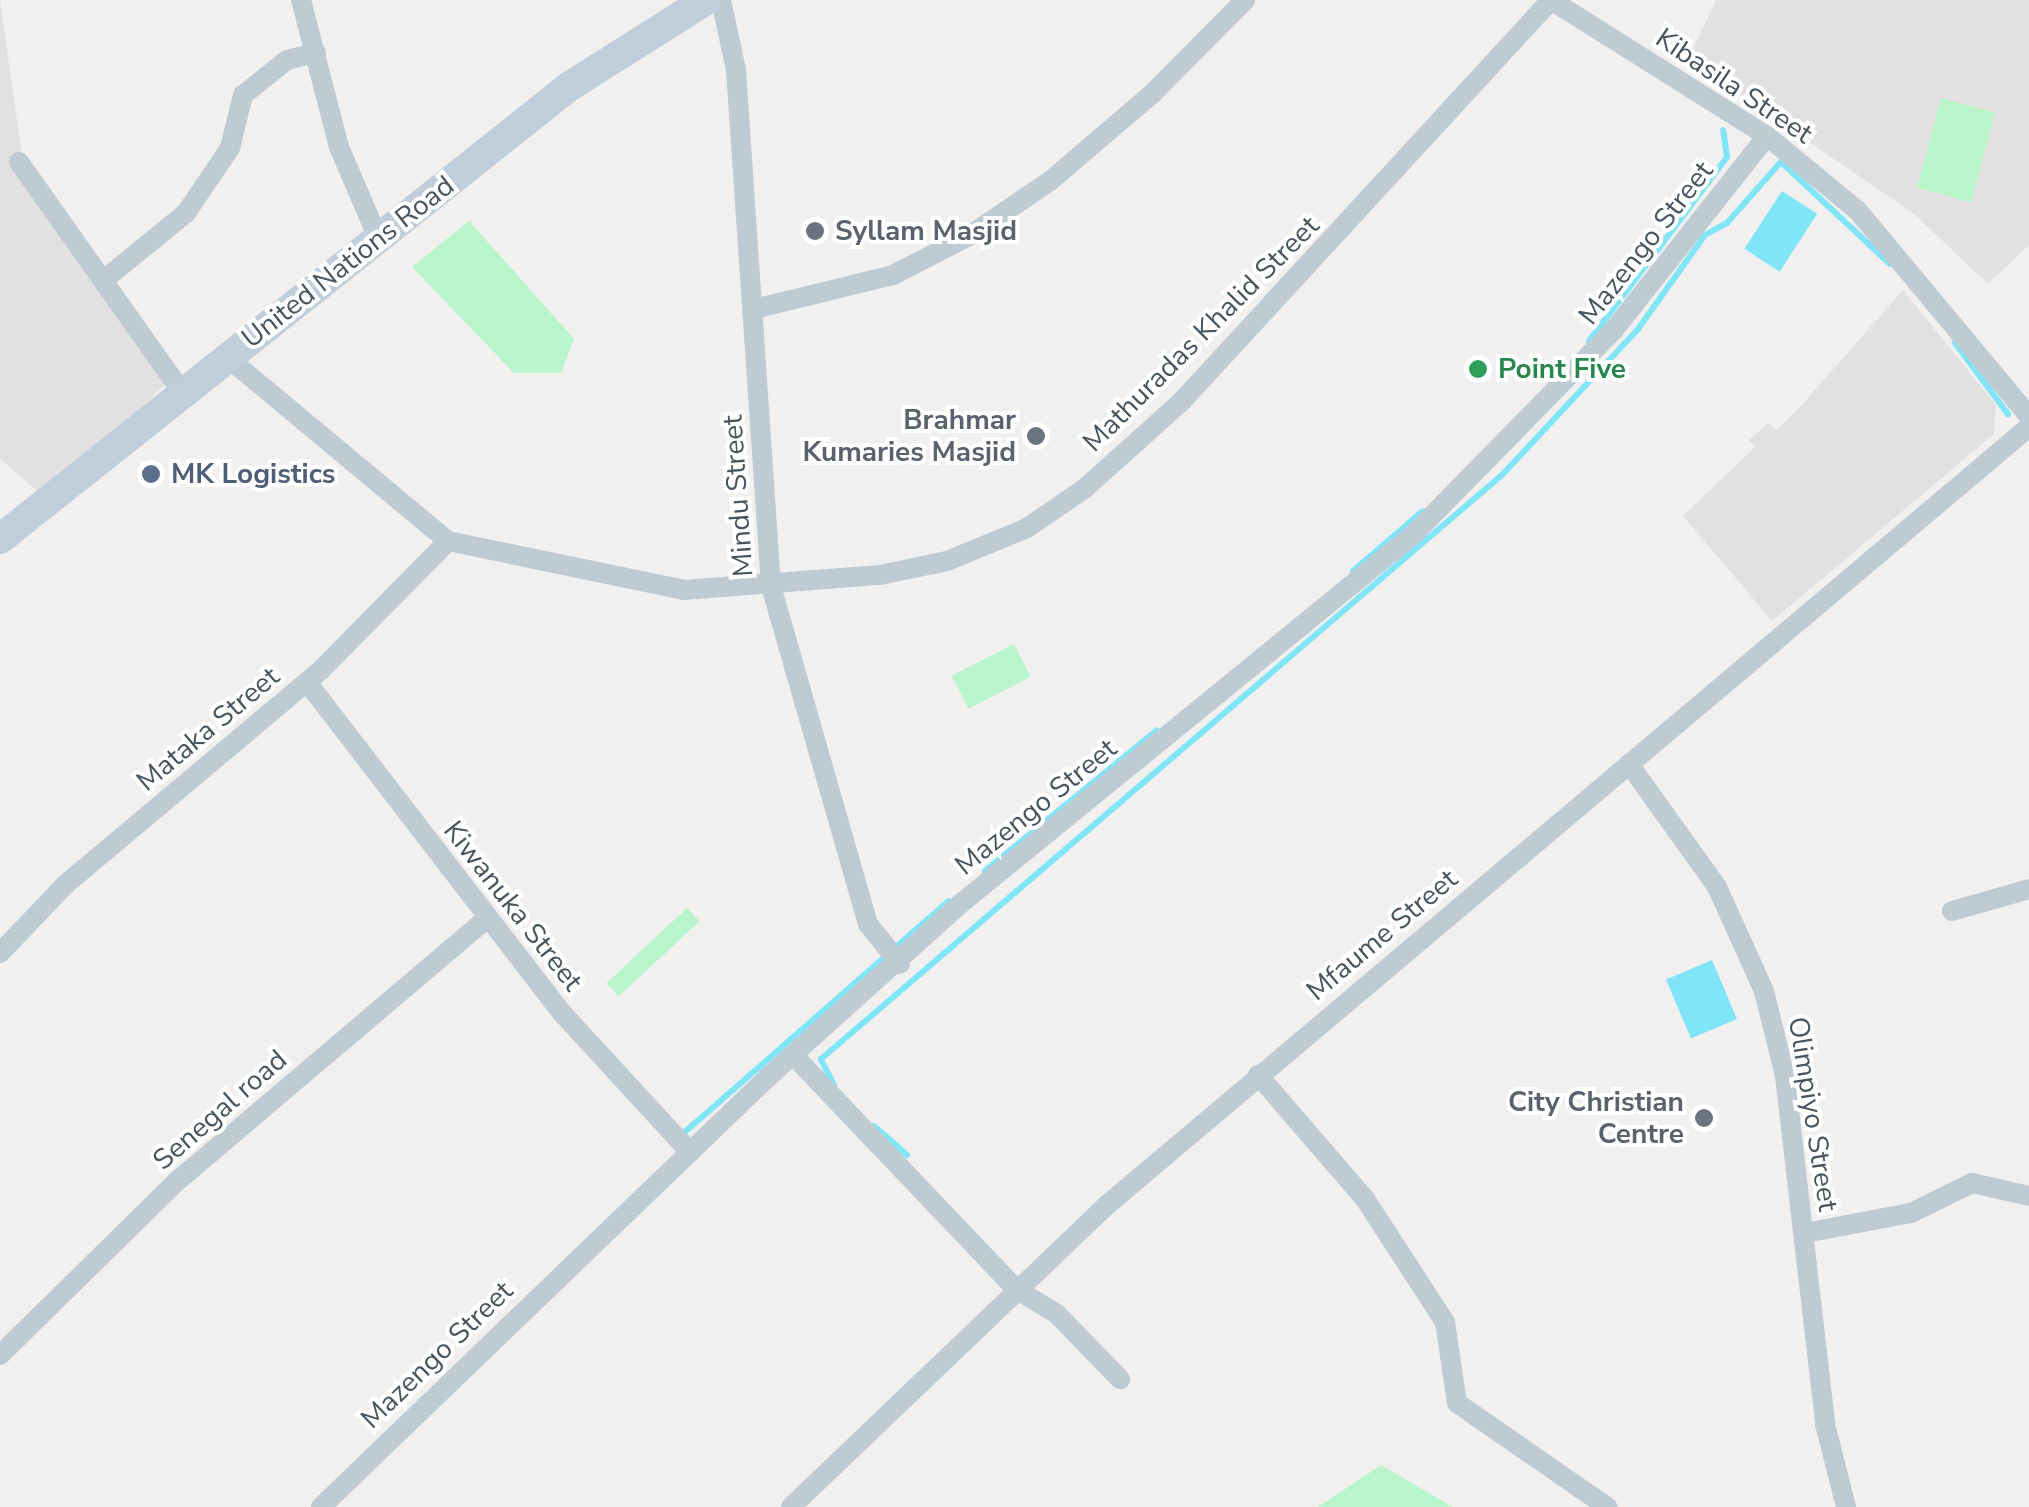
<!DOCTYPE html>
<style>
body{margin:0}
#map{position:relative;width:2029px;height:1507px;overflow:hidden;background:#f2efef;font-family:"Nunito Sans",sans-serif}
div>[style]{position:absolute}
.education>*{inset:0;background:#e3e0e1}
.green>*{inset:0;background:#b8f5cc;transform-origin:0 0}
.water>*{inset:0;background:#80e6f7;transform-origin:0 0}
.stream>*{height:6px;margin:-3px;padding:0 3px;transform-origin:3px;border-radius:3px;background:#80e6f7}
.street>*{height:20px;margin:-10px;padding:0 10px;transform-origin:10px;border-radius:10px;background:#becbd3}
.secondary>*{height:30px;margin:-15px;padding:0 15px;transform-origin:15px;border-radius:15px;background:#bfceda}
.dots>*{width:28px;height:28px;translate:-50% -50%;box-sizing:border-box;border:5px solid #fff;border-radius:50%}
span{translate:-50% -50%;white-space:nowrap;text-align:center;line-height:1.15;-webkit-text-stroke:8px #fff;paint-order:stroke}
.street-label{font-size:28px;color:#45545f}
.worship-label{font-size:28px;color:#5b616d;font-weight:700}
.left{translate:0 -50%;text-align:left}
.right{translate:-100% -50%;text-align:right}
.leisure-label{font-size:28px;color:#27864d;font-weight:700}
.service-label{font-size:28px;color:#4e5e75;font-weight:700}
</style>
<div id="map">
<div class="education">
<i style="clip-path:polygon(0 0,22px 156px,177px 373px,46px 499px,0 459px)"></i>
<i style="clip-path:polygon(1716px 0,2029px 0,2029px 245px,1988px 284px,1912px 212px,1688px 60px)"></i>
<i style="clip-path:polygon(1903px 290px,1996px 405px,1994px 434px,1772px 621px,1683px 516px,1755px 447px,1749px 440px,1768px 423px,1777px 430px,1800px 407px)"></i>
</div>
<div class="green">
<i style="left:1941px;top:98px;width:56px;height:93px;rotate:15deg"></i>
<i style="clip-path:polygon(469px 221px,574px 339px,561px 373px,514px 373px,412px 267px)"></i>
<i style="left:1014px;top:644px;width:37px;height:70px;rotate:63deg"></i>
<i style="left:687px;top:908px;width:18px;height:110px;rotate:47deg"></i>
<i style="clip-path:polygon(1381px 1465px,1453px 1507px,1318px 1507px)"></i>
</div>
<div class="water">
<i style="left:1782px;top:191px;width:42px;height:69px;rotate:33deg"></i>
<i style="left:1712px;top:960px;width:64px;height:50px;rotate:67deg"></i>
</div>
<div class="stream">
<i style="left:1589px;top:341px;width:230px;rotate:-53.1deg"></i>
<i style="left:1727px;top:157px;width:27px;rotate:-98deg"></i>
<i style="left:1955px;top:343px;width:89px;rotate:53.3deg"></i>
<i style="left:1353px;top:571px;width:92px;rotate:-40.6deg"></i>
<i style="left:985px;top:871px;width:222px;rotate:-39.3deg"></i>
<i style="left:834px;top:1085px;width:29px;rotate:-117deg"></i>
<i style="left:821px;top:1059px;width:897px;rotate:-40.62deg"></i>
<i style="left:1502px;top:475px;width:200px;rotate:-47deg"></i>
<i style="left:1638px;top:329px;width:115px;rotate:-54.5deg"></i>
<i style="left:1705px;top:235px;width:25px;rotate:-29deg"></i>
<i style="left:1727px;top:223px;width:81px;rotate:-48.5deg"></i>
<i style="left:1781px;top:162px;width:149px;rotate:43.1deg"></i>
<i style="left:874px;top:1126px;width:44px;rotate:41.3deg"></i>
<i style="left:686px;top:1131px;width:349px;rotate:-41.2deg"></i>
</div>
<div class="street">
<i style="left:301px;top:0;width:152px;rotate:75.5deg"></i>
<i style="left:339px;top:147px;width:99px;rotate:66.8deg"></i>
<i style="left:721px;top:0;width:72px;rotate:77.9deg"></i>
<i style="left:736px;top:70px;width:517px;rotate:86.12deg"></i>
<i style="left:771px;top:586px;width:352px;rotate:74deg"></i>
<i style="left:868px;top:924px;width:51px;rotate:51.3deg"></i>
<i style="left:19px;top:162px;width:282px;rotate:54.7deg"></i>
<i style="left:105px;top:279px;width:104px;rotate:-39.2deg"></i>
<i style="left:186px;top:213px;width:78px;rotate:-55.9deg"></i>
<i style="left:230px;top:148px;width:55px;rotate:-76.2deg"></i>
<i style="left:243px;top:95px;width:56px;rotate:-38.5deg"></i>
<i style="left:287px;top:60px;width:30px;rotate:-14deg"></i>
<i style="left:754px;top:309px;width:143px;rotate:-13.7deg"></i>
<i style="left:893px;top:275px;width:85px;rotate:-27.2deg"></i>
<i style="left:969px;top:236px;width:98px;rotate:-34.2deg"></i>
<i style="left:1050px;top:181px;width:135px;rotate:-40.5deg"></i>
<i style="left:1153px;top:93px;width:131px;rotate:-45.3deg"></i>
<i style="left:227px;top:357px;width:288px;rotate:39.8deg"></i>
<i style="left:448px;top:541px;width:241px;rotate:11.7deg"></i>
<i style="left:684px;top:590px;width:197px;rotate:-4.4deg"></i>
<i style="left:880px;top:575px;width:68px;rotate:-11.8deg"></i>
<i style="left:947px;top:561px;width:87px;rotate:-22.4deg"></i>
<i style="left:1027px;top:528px;width:69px;rotate:-34.4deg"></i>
<i style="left:1084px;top:489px;width:132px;rotate:-41.9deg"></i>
<i style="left:1182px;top:401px;width:545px;rotate:-47.38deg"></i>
<i style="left:1551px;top:0;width:255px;rotate:32.2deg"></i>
<i style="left:1767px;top:136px;width:118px;rotate:39.5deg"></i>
<i style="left:1858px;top:211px;width:267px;rotate:50.2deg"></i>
<i style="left:307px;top:682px;width:419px;rotate:52.4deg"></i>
<i style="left:563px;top:1014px;width:188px;rotate:47.4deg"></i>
<i style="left:1629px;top:764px;width:151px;rotate:54.4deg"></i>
<i style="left:1717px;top:887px;width:114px;rotate:65.7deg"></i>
<i style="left:1764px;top:991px;width:88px;rotate:76.1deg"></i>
<i style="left:1785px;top:1076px;width:350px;rotate:83.4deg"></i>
<i style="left:1825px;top:1424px;width:86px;rotate:75.8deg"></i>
<i style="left:1952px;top:911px;width:80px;rotate:-15.9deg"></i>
<i style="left:0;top:953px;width:95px;rotate:-46.3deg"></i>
<i style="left:66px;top:884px;width:333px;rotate:-40deg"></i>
<i style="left:321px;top:670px;width:181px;rotate:-45.4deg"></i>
<i style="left:795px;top:1057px;width:320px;rotate:46.4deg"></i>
<i style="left:1016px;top:1289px;width:48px;rotate:31.4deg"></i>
<i style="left:1057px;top:1314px;width:91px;rotate:45.9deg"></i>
<i style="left:1258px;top:1075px;width:164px;rotate:49.2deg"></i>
<i style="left:1365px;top:1199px;width:147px;rotate:57deg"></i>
<i style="left:1445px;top:1322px;width:82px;rotate:81.6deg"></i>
<i style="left:1457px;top:1403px;width:183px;rotate:34.7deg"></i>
<i style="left:1805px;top:1233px;width:108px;rotate:-10.7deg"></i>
<i style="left:1911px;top:1213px;width:68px;rotate:-26.2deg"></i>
<i style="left:1972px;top:1183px;width:58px;rotate:12.8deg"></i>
<i style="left:0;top:1355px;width:245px;rotate:-44.5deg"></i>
<i style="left:175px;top:1183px;width:409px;rotate:-40.3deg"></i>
<i style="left:321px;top:1507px;width:619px;rotate:-43.89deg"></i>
<i style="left:767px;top:1078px;width:258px;rotate:-42deg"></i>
<i style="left:959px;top:905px;width:587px;rotate:-39.19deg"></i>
<i style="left:1414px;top:534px;width:284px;rotate:-45.6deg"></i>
<i style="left:1613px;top:331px;width:248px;rotate:-51.7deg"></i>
<i style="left:791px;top:1507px;width:437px;rotate:-43.7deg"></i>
<i style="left:1107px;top:1205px;width:1206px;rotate:-40.16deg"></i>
</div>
<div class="secondary">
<i style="left:0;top:539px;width:728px;rotate:-38.48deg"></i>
<i style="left:570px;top:86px;width:161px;rotate:-32.3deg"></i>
</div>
<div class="dots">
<i style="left:815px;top:231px;background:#6b7280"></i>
<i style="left:1478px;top:369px;background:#2e9e5b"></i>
<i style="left:1036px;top:436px;background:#6b7280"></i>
<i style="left:151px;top:474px;background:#5c6f8a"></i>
<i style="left:1704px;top:1118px;background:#6b7280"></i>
</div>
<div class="street-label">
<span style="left:1734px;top:86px;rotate:34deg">Kibasila Street</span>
<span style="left:1646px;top:243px;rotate:-52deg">Mazengo Street</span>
<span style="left:348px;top:262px;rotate:-38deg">United Nations Road</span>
<span style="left:1201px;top:334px;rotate:-45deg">Mathuradas Khalid Street</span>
<span style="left:738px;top:496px;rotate:-94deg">Mindu Street</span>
<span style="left:208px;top:729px;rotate:-40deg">Mataka Street</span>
<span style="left:1036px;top:807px;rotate:-39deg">Mazengo Street</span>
<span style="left:513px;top:906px;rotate:52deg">Kiwanuka Street</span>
<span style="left:1382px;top:935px;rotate:-40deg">Mfaume Street</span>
<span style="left:220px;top:1110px;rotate:-41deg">Senegal road</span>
<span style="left:1813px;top:1114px;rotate:81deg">Olimpiyo Street</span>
<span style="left:437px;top:1355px;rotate:-44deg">Mazengo Street</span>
</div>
<div class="worship-label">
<span class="left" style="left:835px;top:231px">Syllam Masjid</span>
<span class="right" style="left:1016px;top:436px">Brahmar<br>Kumaries Masjid</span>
<span class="right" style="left:1684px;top:1118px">City Christian<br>Centre</span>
</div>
<div class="leisure-label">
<span class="left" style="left:1498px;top:369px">Point Five</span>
</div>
<div class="service-label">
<span class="left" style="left:171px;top:474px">MK Logistics</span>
</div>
</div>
